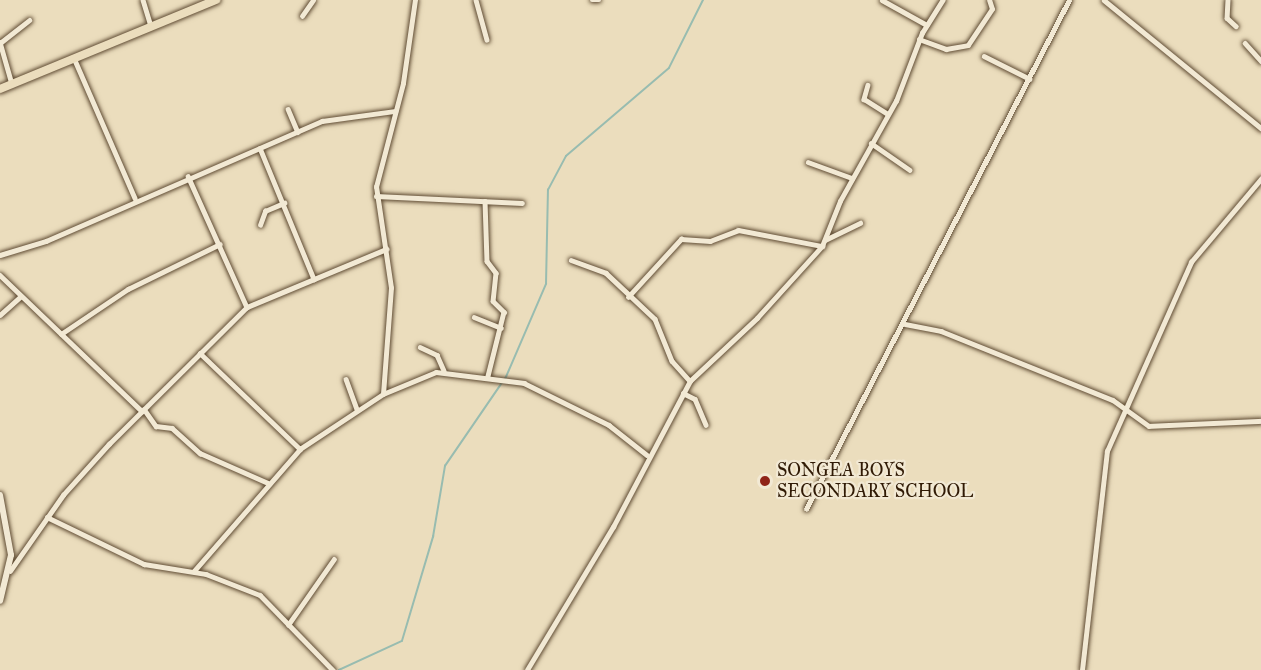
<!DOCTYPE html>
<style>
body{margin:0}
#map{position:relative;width:1261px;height:670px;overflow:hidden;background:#ebddbd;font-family:"IM FELL Great Primer",serif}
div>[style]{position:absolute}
.stream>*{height:1.5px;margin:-0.75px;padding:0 0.75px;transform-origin:0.75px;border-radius:0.75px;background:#98bcb0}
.roads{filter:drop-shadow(0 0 2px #5f4b33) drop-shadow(0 0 2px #5f4b33)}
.street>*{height:4.5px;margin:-2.25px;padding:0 2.25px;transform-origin:2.25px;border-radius:2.25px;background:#f2e9d4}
.secondary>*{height:6px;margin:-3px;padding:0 3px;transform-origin:3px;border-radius:3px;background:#f2e9d4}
.highway>*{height:8px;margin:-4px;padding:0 4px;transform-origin:4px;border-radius:4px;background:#ebddbd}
.dots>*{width:16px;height:16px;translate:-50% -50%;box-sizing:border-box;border:3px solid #f2e9d4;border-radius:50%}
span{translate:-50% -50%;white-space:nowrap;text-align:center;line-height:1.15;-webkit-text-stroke:4.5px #f2e9d4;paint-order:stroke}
.poi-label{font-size:18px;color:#301a05}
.left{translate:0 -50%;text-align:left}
</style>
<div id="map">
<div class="stream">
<i style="left:339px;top:670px;width:69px;rotate:-24.7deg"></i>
<i style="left:402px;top:641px;width:109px;rotate:-73.4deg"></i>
<i style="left:433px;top:537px;width:72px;rotate:-80.4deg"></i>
<i style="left:445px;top:466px;width:108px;rotate:-55.6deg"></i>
<i style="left:506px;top:377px;width:101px;rotate:-66.7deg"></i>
<i style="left:546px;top:284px;width:94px;rotate:-88.8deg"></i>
<i style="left:548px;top:190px;width:38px;rotate:-62deg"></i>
<i style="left:566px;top:156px;width:135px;rotate:-40.5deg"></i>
<i style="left:669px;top:68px;width:76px;rotate:-63.4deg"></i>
</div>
<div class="roads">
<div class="street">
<i style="left:143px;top:0;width:27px;rotate:73deg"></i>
<i style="left:476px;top:0;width:41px;rotate:74.6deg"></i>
<i style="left:592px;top:0;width:7px"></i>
<i style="left:882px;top:0;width:51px;rotate:29.1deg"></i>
<i style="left:1104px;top:0;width:203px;rotate:39.2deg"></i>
<i style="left:1228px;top:0;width:18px;rotate:93deg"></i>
<i style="left:1227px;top:18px;width:12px;rotate:42deg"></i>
<i style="left:302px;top:16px;width:19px;rotate:-55deg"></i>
<i style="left:919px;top:39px;width:29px;rotate:20deg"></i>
<i style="left:946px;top:49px;width:22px;rotate:-10deg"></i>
<i style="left:968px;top:45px;width:43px;rotate:-56.3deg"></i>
<i style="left:992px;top:9px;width:9px;rotate:-108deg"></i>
<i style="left:0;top:42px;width:44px;rotate:74.1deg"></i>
<i style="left:0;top:43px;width:37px;rotate:-38deg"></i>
<i style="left:1245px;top:43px;width:24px;rotate:48deg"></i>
<i style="left:984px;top:56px;width:51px;rotate:26.6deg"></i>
<i style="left:74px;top:58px;width:153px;rotate:66.5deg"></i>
<i style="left:868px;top:85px;width:15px;rotate:106deg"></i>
<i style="left:864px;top:99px;width:28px;rotate:32deg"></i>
<i style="left:288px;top:109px;width:25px;rotate:67deg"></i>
<i style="left:871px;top:143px;width:47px;rotate:34.7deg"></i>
<i style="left:260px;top:148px;width:142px;rotate:67.6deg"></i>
<i style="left:808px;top:162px;width:47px;rotate:20deg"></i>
<i style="left:188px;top:176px;width:144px;rotate:65.8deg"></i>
<i style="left:376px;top:196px;width:146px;rotate:2.7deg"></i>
<i style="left:485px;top:201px;width:60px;rotate:88.1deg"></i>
<i style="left:487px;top:261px;width:15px;rotate:53deg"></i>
<i style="left:496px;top:273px;width:28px;rotate:96deg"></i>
<i style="left:493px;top:301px;width:16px;rotate:45deg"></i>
<i style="left:504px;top:312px;width:66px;rotate:104deg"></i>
<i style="left:260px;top:225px;width:15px;rotate:-70deg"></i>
<i style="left:265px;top:211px;width:21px;rotate:-23deg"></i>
<i style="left:825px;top:240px;width:39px;rotate:-26deg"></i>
<i style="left:0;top:255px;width:48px;rotate:-16.9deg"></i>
<i style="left:46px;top:241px;width:301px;rotate:-23.5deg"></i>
<i style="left:322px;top:121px;width:74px;rotate:-7.8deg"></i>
<i style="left:571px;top:260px;width:37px;rotate:20deg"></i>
<i style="left:606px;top:273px;width:67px;rotate:43.2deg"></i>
<i style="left:655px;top:319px;width:45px;rotate:68deg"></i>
<i style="left:672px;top:361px;width:27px;rotate:48deg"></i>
<i style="left:0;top:275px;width:197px;rotate:43.8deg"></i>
<i style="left:628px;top:297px;width:79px;rotate:-47.6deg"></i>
<i style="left:681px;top:239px;width:29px;rotate:4deg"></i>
<i style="left:710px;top:241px;width:30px;rotate:-21deg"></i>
<i style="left:738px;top:230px;width:86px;rotate:10.8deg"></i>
<i style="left:0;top:315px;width:28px;rotate:-42deg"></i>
<i style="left:474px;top:317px;width:29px;rotate:22deg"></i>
<i style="left:905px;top:324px;width:37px;rotate:11deg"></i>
<i style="left:941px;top:331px;width:185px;rotate:21.9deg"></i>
<i style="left:1113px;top:400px;width:44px;rotate:35.8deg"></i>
<i style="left:1149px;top:426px;width:112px;rotate:-2.6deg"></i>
<i style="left:61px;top:334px;width:81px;rotate:-33.9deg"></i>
<i style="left:128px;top:289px;width:102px;rotate:-26.1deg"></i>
<i style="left:420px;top:347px;width:19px;rotate:25deg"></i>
<i style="left:437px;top:355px;width:17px;rotate:66deg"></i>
<i style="left:200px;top:353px;width:139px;rotate:43.8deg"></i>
<i style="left:346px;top:379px;width:33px;rotate:70deg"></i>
<i style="left:683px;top:393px;width:13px;rotate:27deg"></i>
<i style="left:695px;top:399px;width:28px;rotate:67deg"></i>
<i style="left:383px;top:394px;width:106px;rotate:-85.7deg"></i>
<i style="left:391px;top:288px;width:102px;rotate:-98.4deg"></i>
<i style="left:376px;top:187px;width:107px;rotate:-75.4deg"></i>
<i style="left:403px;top:83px;width:84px;rotate:-81.8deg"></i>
<i style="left:144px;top:409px;width:21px;rotate:55deg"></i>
<i style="left:156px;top:426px;width:16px;rotate:7deg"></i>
<i style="left:172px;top:428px;width:38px;rotate:42deg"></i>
<i style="left:200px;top:453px;width:74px;rotate:23.8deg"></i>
<i style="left:806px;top:509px;width:573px;rotate:-62.67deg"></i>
<i style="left:47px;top:517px;width:108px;rotate:25.9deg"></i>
<i style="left:144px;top:564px;width:63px;rotate:9.2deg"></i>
<i style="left:206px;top:574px;width:58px;rotate:21.3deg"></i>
<i style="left:260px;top:595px;width:105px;rotate:45.8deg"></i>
<i style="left:10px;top:571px;width:93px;rotate:-55.1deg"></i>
<i style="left:63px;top:495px;width:69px;rotate:-48deg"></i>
<i style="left:109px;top:444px;width:194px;rotate:-44.8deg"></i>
<i style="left:247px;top:307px;width:151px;rotate:-22.6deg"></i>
<i style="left:194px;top:571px;width:162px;rotate:-49deg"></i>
<i style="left:300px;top:449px;width:100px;rotate:-33.5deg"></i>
<i style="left:383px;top:394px;width:57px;rotate:-22.5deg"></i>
<i style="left:436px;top:372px;width:89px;rotate:7.1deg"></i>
<i style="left:524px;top:383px;width:95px;rotate:26.3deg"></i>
<i style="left:609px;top:425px;width:48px;rotate:38.3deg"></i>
<i style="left:288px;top:625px;width:80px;rotate:-55.1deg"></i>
<i style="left:527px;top:670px;width:167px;rotate:-59deg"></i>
<i style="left:613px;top:527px;width:165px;rotate:-62.2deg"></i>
<i style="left:690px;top:381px;width:92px;rotate:-43.2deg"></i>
<i style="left:757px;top:318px;width:97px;rotate:-47.9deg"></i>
<i style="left:822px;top:246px;width:48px;rotate:-68.2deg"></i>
<i style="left:840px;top:201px;width:115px;rotate:-60.8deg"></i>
<i style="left:896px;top:101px;width:73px;rotate:-69.1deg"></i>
<i style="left:922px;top:33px;width:39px;rotate:-58deg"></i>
<i style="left:1082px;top:670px;width:220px;rotate:-83.5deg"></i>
<i style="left:1107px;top:451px;width:207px;rotate:-66deg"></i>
<i style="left:1191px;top:262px;width:109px;rotate:-49.9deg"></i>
</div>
<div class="secondary">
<i style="left:0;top:495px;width:61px;rotate:79.6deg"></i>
<i style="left:11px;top:555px;width:47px;rotate:103.4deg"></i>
</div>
<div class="highway">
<i style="left:0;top:89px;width:234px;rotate:-22.4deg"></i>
</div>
</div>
<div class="dots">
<i style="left:765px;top:481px;background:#8f2418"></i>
</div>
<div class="poi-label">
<span class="left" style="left:777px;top:481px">SONGEA BOYS<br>SECONDARY SCHOOL</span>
</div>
</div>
